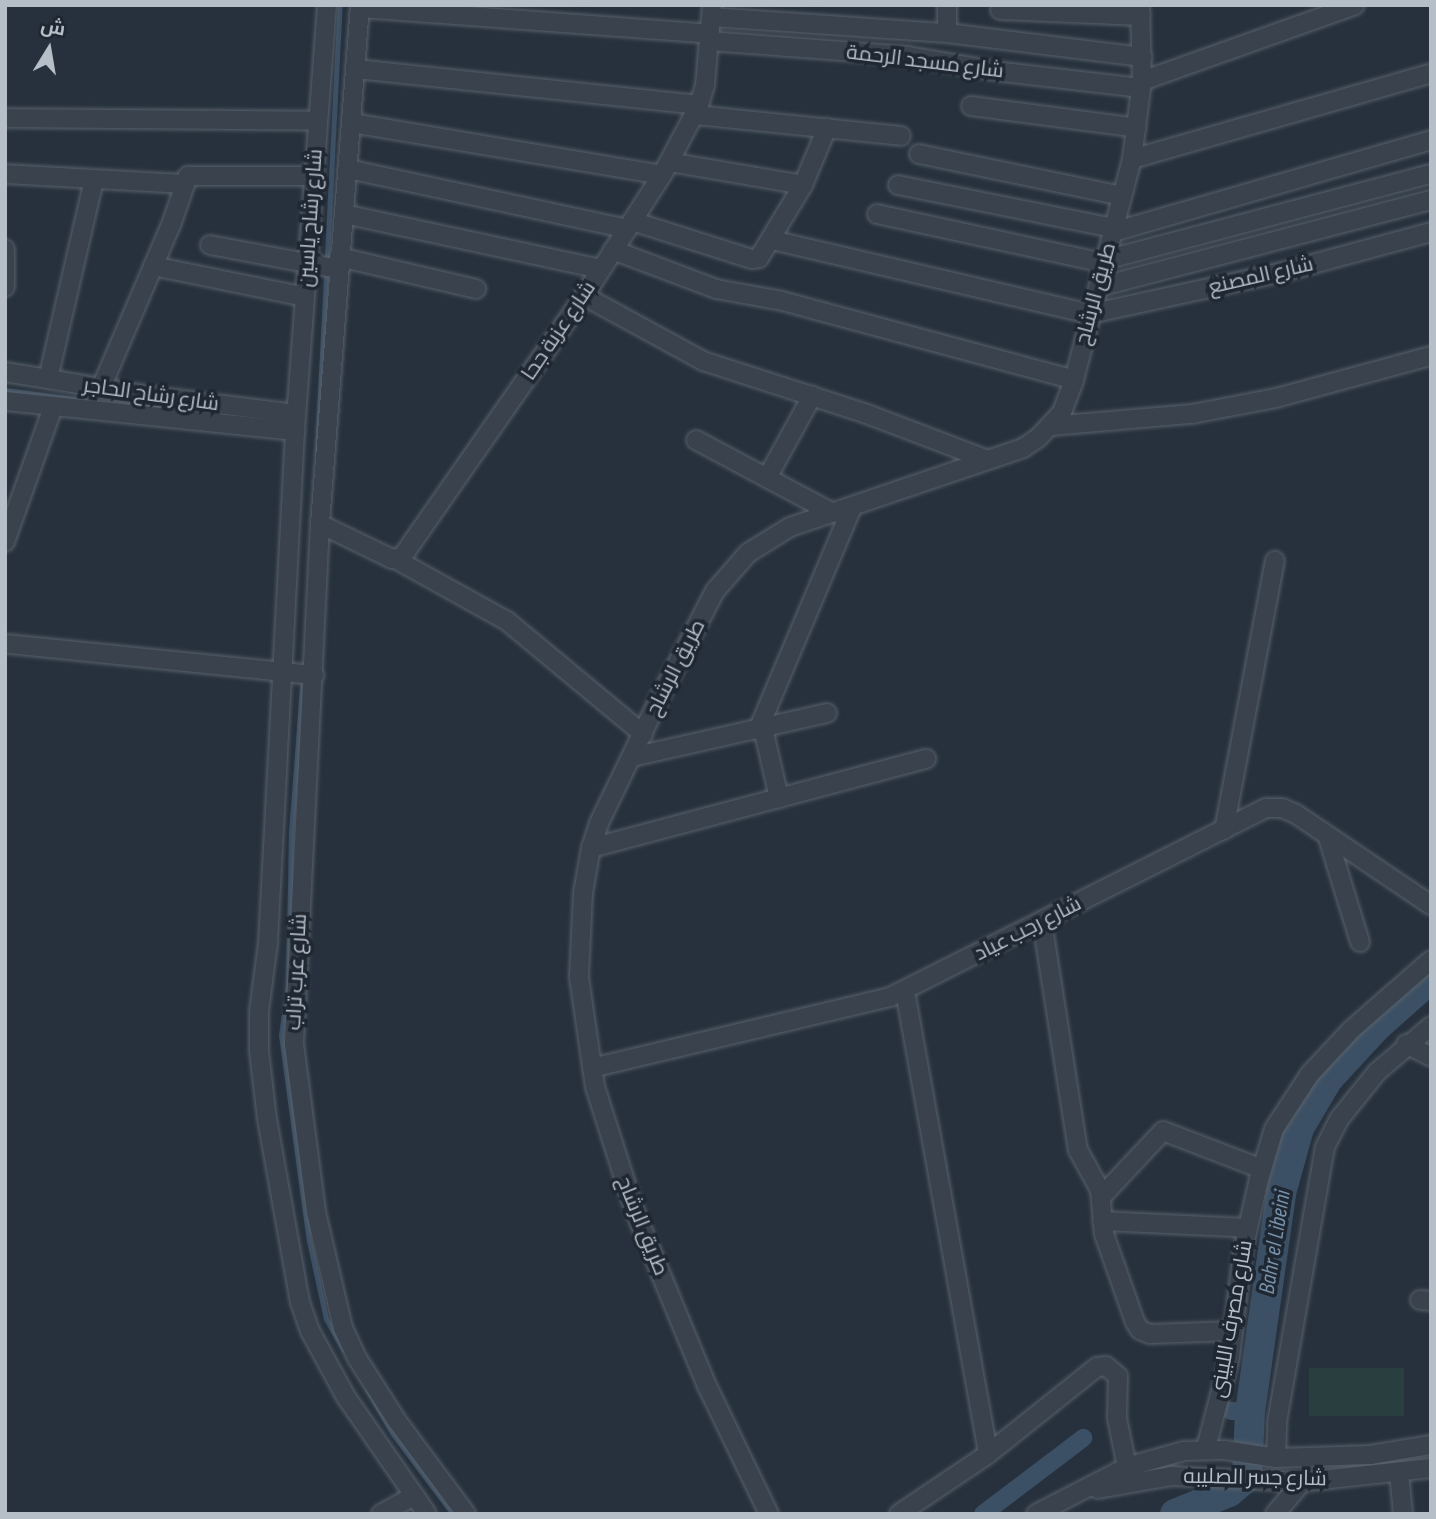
<!DOCTYPE html>
<meta charset="utf-8">
<style>
body{margin:0}
#map{position:relative;width:1436px;height:1519px;overflow:hidden;background:#26313d;font-family:"Sofia Sans Condensed",Cairo,sans-serif}
div>[style]{position:absolute}
.green>*{inset:0;background:#293f3f;transform-origin:0 0}
.stream>*{height:5px;margin:-2.5px;padding:0 2.5px;transform-origin:2.5px;border-radius:2.5px;background:#3c5065}
.canal>*{height:18px;margin:-9px;padding:0 9px;transform-origin:9px;border-radius:9px;background:#3c5065}
.river>*{height:30px;margin:-15px;padding:0 15px;transform-origin:15px;border-radius:15px;background:#3c5065}
.roads{filter:drop-shadow(0 0 2px #58616b) drop-shadow(0 0 2px #58616b)}
.minor>*{height:18px;margin:-9px;padding:0 9px;transform-origin:9px;border-radius:9px;background:#3a434d}
span{translate:-50% -50%;white-space:nowrap;text-align:center;line-height:1.15;-webkit-text-stroke:7px #1f2832;paint-order:stroke}
.street-label{font-size:21px;color:#b6bec8}
.water-label{font-size:23px;color:#7891aa;font-style:italic}
.frame{position:absolute;inset:0;border:7px solid #b6bec8;pointer-events:none}
.north{position:absolute;left:14px;top:14px;width:70px;height:70px;-webkit-text-stroke:5px #1f2832;paint-order:stroke;rotate:11deg;font-size:19px;font-weight:700;line-height:28px;text-align:center;color:#b6bec8}
.north::after{content:'';display:block;margin:auto;width:24px;height:32px;background:#b6bec8;clip-path:polygon(50% 0,100% 100%,50% 72%,0 100%)}
</style>
<div id="map">
<div class="green">
<i style="left:1309px;top:1368px;width:95px;height:48px"></i>
</div>
<div class="stream">
<i style="left:5px;top:390px;width:92px;rotate:7.5deg"></i>
<i style="left:317px;top:453px;width:449px;rotate:-87.1deg"></i>
<i style="left:303px;top:676px;width:157px;rotate:94.4deg"></i>
<i style="left:291px;top:833px;width:152px;rotate:91.1deg"></i>
<i style="left:288px;top:985px;width:50px;rotate:98deg"></i>
<i style="left:281px;top:1035px;width:208px;rotate:82.3deg"></i>
<i style="left:309px;top:1241px;width:80px;rotate:77.7deg"></i>
<i style="left:326px;top:1319px;width:36px;rotate:60deg"></i>
<i style="left:368px;top:1391px;width:50px;rotate:59.8deg"></i>
<i style="left:393px;top:1434px;width:100px;rotate:53.1deg"></i>
</div>
<div class="canal">
<i style="left:1231px;top:1411px;width:19px;rotate:3deg"></i>
<i style="left:983px;top:1514px;width:126px;rotate:-37.2deg"></i>
</div>
<div class="river">
<i style="left:1175px;top:1514px;width:58px;rotate:-22.2deg"></i>
<i style="left:1229px;top:1492px;width:23px;rotate:-40deg"></i>
<i style="left:1247px;top:1477px;width:65px;rotate:-87.4deg"></i>
<i style="left:1250px;top:1412px;width:221px;rotate:-81.9deg"></i>
<i style="left:1281px;top:1193px;width:67px;rotate:-74.5deg"></i>
<i style="left:1299px;top:1128px;width:57px;rotate:-59.4deg"></i>
<i style="left:1328px;top:1079px;width:71px;rotate:-47.3deg"></i>
<i style="left:1376px;top:1027px;width:74px;rotate:-41.7deg"></i>
</div>
<div class="roads">
<div class="minor">
<i style="left:327px;top:5px;width:427px;rotate:94.3deg"></i>
<i style="left:295px;top:431px;width:513px;rotate:93.02deg"></i>
<i style="left:268px;top:943px;width:69px;rotate:97.5deg"></i>
<i style="left:259px;top:1011px;width:40px;rotate:90deg"></i>
<i style="left:259px;top:1051px;width:68px;rotate:83.3deg"></i>
<i style="left:267px;top:1119px;width:186px;rotate:79.8deg"></i>
<i style="left:300px;top:1302px;width:31px;rotate:71deg"></i>
<i style="left:310px;top:1331px;width:75px;rotate:61.4deg"></i>
<i style="left:346px;top:1397px;width:142px;rotate:55.3deg"></i>
<i style="left:360px;top:5px;width:521px;rotate:94.41deg"></i>
<i style="left:320px;top:524px;width:521px;rotate:92.86deg"></i>
<i style="left:294px;top:1044px;width:169px;rotate:82.5deg"></i>
<i style="left:316px;top:1212px;width:119px;rotate:76.9deg"></i>
<i style="left:343px;top:1328px;width:33px;rotate:65deg"></i>
<i style="left:357px;top:1358px;width:75px;rotate:57.6deg"></i>
<i style="left:397px;top:1421px;width:116px;rotate:53.4deg"></i>
<i style="left:947px;top:5px;width:28px;rotate:90deg"></i>
<i style="left:360px;top:8px;width:351px;rotate:4.2deg"></i>
<i style="left:1000px;top:10px;width:141px;rotate:2.4deg"></i>
<i style="left:711px;top:17px;width:237px;rotate:3.9deg"></i>
<i style="left:947px;top:33px;width:197px;rotate:7deg"></i>
<i style="left:709px;top:41px;width:200px;rotate:4.3deg"></i>
<i style="left:908px;top:56px;width:96px;rotate:9.6deg"></i>
<i style="left:1003px;top:72px;width:139px;rotate:6.6deg"></i>
<i style="left:356px;top:69px;width:345px;rotate:6deg"></i>
<i style="left:1142px;top:81px;width:226px;rotate:-19.6deg"></i>
<i style="left:971px;top:106px;width:167px;rotate:7.5deg"></i>
<i style="left:695px;top:115px;width:207px;rotate:5.8deg"></i>
<i style="left:5px;top:118px;width:313px;rotate:0.5deg"></i>
<i style="left:352px;top:123px;width:314px;rotate:9.5deg"></i>
<i style="left:919px;top:154px;width:207px;rotate:11.7deg"></i>
<i style="left:1132px;top:159px;width:311px;rotate:-16deg"></i>
<i style="left:669px;top:162px;width:136px;rotate:9.7deg"></i>
<i style="left:348px;top:169px;width:285px;rotate:12.1deg"></i>
<i style="left:5px;top:174px;width:180px;rotate:3.2deg"></i>
<i style="left:898px;top:185px;width:220px;rotate:11.3deg"></i>
<i style="left:344px;top:214px;width:263px;rotate:12.1deg"></i>
<i style="left:877px;top:214px;width:232px;rotate:12.2deg"></i>
<i style="left:632px;top:221px;width:126px;rotate:17.6deg"></i>
<i style="left:752px;top:259px;width:7px;rotate:-8deg"></i>
<i style="left:759px;top:258px;width:85px;rotate:-58.9deg"></i>
<i style="left:803px;top:185px;width:62px;rotate:-67.2deg"></i>
<i style="left:1113px;top:232px;width:331px;rotate:-16.1deg"></i>
<i style="left:772px;top:240px;width:326px;rotate:13.1deg"></i>
<i style="left:1090px;top:314px;width:198px;rotate:-12.3deg"></i>
<i style="left:1283px;top:272px;width:153px;rotate:-15.1deg"></i>
<i style="left:210px;top:245px;width:130px;rotate:10.6deg"></i>
<i style="left:5px;top:249px;width:38px;rotate:90deg"></i>
<i style="left:613px;top:250px;width:110px;rotate:20.7deg"></i>
<i style="left:716px;top:289px;width:67px;rotate:10.3deg"></i>
<i style="left:782px;top:301px;width:302px;rotate:15.1deg"></i>
<i style="left:339px;top:257px;width:141px;rotate:13.1deg"></i>
<i style="left:1105px;top:260px;width:337px;rotate:-14.8deg"></i>
<i style="left:153px;top:266px;width:155px;rotate:11.5deg"></i>
<i style="left:1099px;top:287px;width:343px;rotate:-14.7deg"></i>
<i style="left:584px;top:296px;width:136px;rotate:28.6deg"></i>
<i style="left:703px;top:361px;width:172px;rotate:17.9deg"></i>
<i style="left:867px;top:414px;width:129px;rotate:20.8deg"></i>
<i style="left:5px;top:372px;width:149px;rotate:9.3deg"></i>
<i style="left:152px;top:396px;width:145px;rotate:7.1deg"></i>
<i style="left:48px;top:379px;width:205px;rotate:-77deg"></i>
<i style="left:101px;top:388px;width:177px;rotate:-66.8deg"></i>
<i style="left:171px;top:225px;width:52px;rotate:-70.9deg"></i>
<i style="left:188px;top:176px;width:126px"></i>
<i style="left:5px;top:401px;width:292px;rotate:5.9deg"></i>
<i style="left:1051px;top:426px;width:142px;rotate:-4.9deg"></i>
<i style="left:1192px;top:414px;width:86px;rotate:-10.8deg"></i>
<i style="left:1276px;top:398px;width:161px;rotate:-15.2deg"></i>
<i style="left:696px;top:440px;width:155px;rotate:28.1deg"></i>
<i style="left:767px;top:478px;width:94px;rotate:-61.2deg"></i>
<i style="left:320px;top:524px;width:80px;rotate:25.9deg"></i>
<i style="left:392px;top:559px;width:10px;rotate:-11deg"></i>
<i style="left:402px;top:557px;width:318px;rotate:-55.1deg"></i>
<i style="left:584px;top:296px;width:144px;rotate:-57.2deg"></i>
<i style="left:662px;top:175px;width:79px;rotate:-62.1deg"></i>
<i style="left:699px;top:105px;width:21px;rotate:-73deg"></i>
<i style="left:705px;top:85px;width:80px;rotate:-85deg"></i>
<i style="left:5px;top:542px;width:143px;rotate:-70.4deg"></i>
<i style="left:397px;top:560px;width:126px;rotate:29deg"></i>
<i style="left:507px;top:621px;width:177px;rotate:39.7deg"></i>
<i style="left:8px;top:644px;width:308px;rotate:5.8deg"></i>
<i style="left:763px;top:728px;width:72px;rotate:77.1deg"></i>
<i style="left:758px;top:730px;width:242px;rotate:-67.1deg"></i>
<i style="left:632px;top:757px;width:200px;rotate:-12.7deg"></i>
<i style="left:1224px;top:830px;width:274px;rotate:-79.3deg"></i>
<i style="left:1328px;top:838px;width:109px;rotate:72.9deg"></i>
<i style="left:591px;top:848px;width:347px;rotate:-14.9deg"></i>
<i style="left:1042px;top:921px;width:232px;rotate:81.1deg"></i>
<i style="left:1078px;top:1150px;width:46px;rotate:61.2deg"></i>
<i style="left:1100px;top:1190px;width:44px;rotate:84.8deg"></i>
<i style="left:1104px;top:1234px;width:93px;rotate:70.6deg"></i>
<i style="left:1135px;top:1322px;width:9px;rotate:58deg"></i>
<i style="left:1140px;top:1330px;width:11px;rotate:22deg"></i>
<i style="left:1150px;top:1334px;width:83px;rotate:-2.1deg"></i>
<i style="left:905px;top:991px;width:470px;rotate:79.8deg"></i>
<i style="left:1406px;top:1044px;width:28px;rotate:27deg"></i>
<i style="left:592px;top:1068px;width:306px;rotate:-13.4deg"></i>
<i style="left:890px;top:997px;width:421px;rotate:-26.7deg"></i>
<i style="left:1266px;top:808px;width:16px"></i>
<i style="left:1282px;top:808px;width:15px;rotate:23deg"></i>
<i style="left:1296px;top:814px;width:163px;rotate:34deg"></i>
<i style="left:1102px;top:1196px;width:89px;rotate:-46.8deg"></i>
<i style="left:1163px;top:1131px;width:106px;rotate:21deg"></i>
<i style="left:1102px;top:1221px;width:146px;rotate:2.7deg"></i>
<i style="left:1420px;top:1300px;width:11px;rotate:5deg"></i>
<i style="left:1206px;top:1448px;width:94px;rotate:-75.2deg"></i>
<i style="left:1230px;top:1357px;width:108px;rotate:-83.1deg"></i>
<i style="left:1243px;top:1250px;width:73px;rotate:-77.3deg"></i>
<i style="left:1259px;top:1179px;width:52px;rotate:-73.3deg"></i>
<i style="left:1274px;top:1129px;width:66px;rotate:-56.8deg"></i>
<i style="left:1310px;top:1074px;width:60px;rotate:-47deg"></i>
<i style="left:1351px;top:1030px;width:106px;rotate:-41.2deg"></i>
<i style="left:1276px;top:1458px;width:36px;rotate:-88deg"></i>
<i style="left:1277px;top:1422px;width:279px;rotate:-80.1deg"></i>
<i style="left:1325px;top:1147px;width:33px;rotate:-63deg"></i>
<i style="left:1340px;top:1118px;width:59px;rotate:-51.2deg"></i>
<i style="left:1377px;top:1072px;width:71px;rotate:-40.4deg"></i>
<i style="left:1399px;top:1472px;width:42px;rotate:84.6deg"></i>
<i style="left:1098px;top:1489px;width:74px;rotate:-10.1deg"></i>
<i style="left:1171px;top:1476px;width:131px;rotate:2.6deg"></i>
<i style="left:1302px;top:1482px;width:130px;rotate:-6.2deg"></i>
<i style="left:381px;top:1514px;width:38px;rotate:-29deg"></i>
<i style="left:769px;top:1514px;width:142px;rotate:-115.8deg"></i>
<i style="left:707px;top:1386px;width:191px;rotate:-112.4deg"></i>
<i style="left:634px;top:1209px;width:128px;rotate:-107.7deg"></i>
<i style="left:595px;top:1087px;width:111px;rotate:-98.3deg"></i>
<i style="left:579px;top:977px;width:84px;rotate:-87.3deg"></i>
<i style="left:583px;top:893px;width:46px;rotate:-79.9deg"></i>
<i style="left:591px;top:848px;width:26px;rotate:-72deg"></i>
<i style="left:599px;top:823px;width:138px;rotate:-64.2deg"></i>
<i style="left:659px;top:699px;width:122px;rotate:-62.6deg"></i>
<i style="left:715px;top:591px;width:50px;rotate:-49deg"></i>
<i style="left:748px;top:553px;width:49px;rotate:-31.8deg"></i>
<i style="left:790px;top:527px;width:246px;rotate:-18.7deg"></i>
<i style="left:1023px;top:448px;width:18px;rotate:-34deg"></i>
<i style="left:1038px;top:438px;width:35px;rotate:-47deg"></i>
<i style="left:1062px;top:412px;width:34px;rotate:-69deg"></i>
<i style="left:1074px;top:380px;width:228px;rotate:-75.3deg"></i>
<i style="left:1132px;top:159px;width:79px;rotate:-82.7deg"></i>
<i style="left:1142px;top:81px;width:76px;rotate:-91.5deg"></i>
<i style="left:899px;top:1514px;width:107px;rotate:-34deg"></i>
<i style="left:988px;top:1454px;width:139px;rotate:-38.6deg"></i>
<i style="left:1097px;top:1367px;width:9px;rotate:-6deg"></i>
<i style="left:1106px;top:1366px;width:16px;rotate:40deg"></i>
<i style="left:1118px;top:1376px;width:42px;rotate:91.4deg"></i>
<i style="left:1117px;top:1418px;width:50px;rotate:78.5deg"></i>
<i style="left:1036px;top:1514px;width:102px;rotate:-27.3deg"></i>
<i style="left:1127px;top:1467px;width:59px;rotate:-15.7deg"></i>
<i style="left:1184px;top:1451px;width:40px;rotate:-1.4deg"></i>
<i style="left:1224px;top:1450px;width:53px;rotate:8.7deg"></i>
<i style="left:1276px;top:1458px;width:94px;rotate:-1.8deg"></i>
<i style="left:1370px;top:1455px;width:62px;rotate:-9.3deg"></i>
<i style="left:1275px;top:1514px;width:42px;rotate:-49.8deg"></i>
</div>
</div>
<div class="street-label">
<span style="left:925px;top:62px;rotate:7deg">شارع مسجد الرحمة</span>
<span style="left:311px;top:218px;rotate:-86deg">شارع رشاح ياسين</span>
<span style="left:1261px;top:276px;rotate:-13deg">شارع المصنع</span>
<span style="left:1096px;top:294px;rotate:-75deg">طريق الرشاح</span>
<span style="left:559px;top:331px;rotate:-56deg">شارع عزبة جحا</span>
<span style="left:151px;top:395px;rotate:8deg">شارع رشاح الحاجر</span>
<span style="left:676px;top:668px;rotate:-63deg">طريق الرشاح</span>
<span style="left:1028px;top:929px;rotate:-27deg">شارع رجب عياد</span>
<span style="left:297px;top:972px;rotate:-87deg">شارع عرب تراب</span>
<span style="left:642px;top:1226px;rotate:68deg">طريق الرشاح</span>
<span style="left:1232px;top:1319px;rotate:-80deg">شارع مصرف اللبينى</span>
<span style="left:1255px;top:1478px;rotate:1deg">شارع جسر الصليبه</span>
</div>
<div class="water-label">
<span style="left:1275px;top:1242px;rotate:-81deg">Bahr el Libeini</span>
</div>
<div class="frame"></div>
<div class="north">ش</div>
</div>
